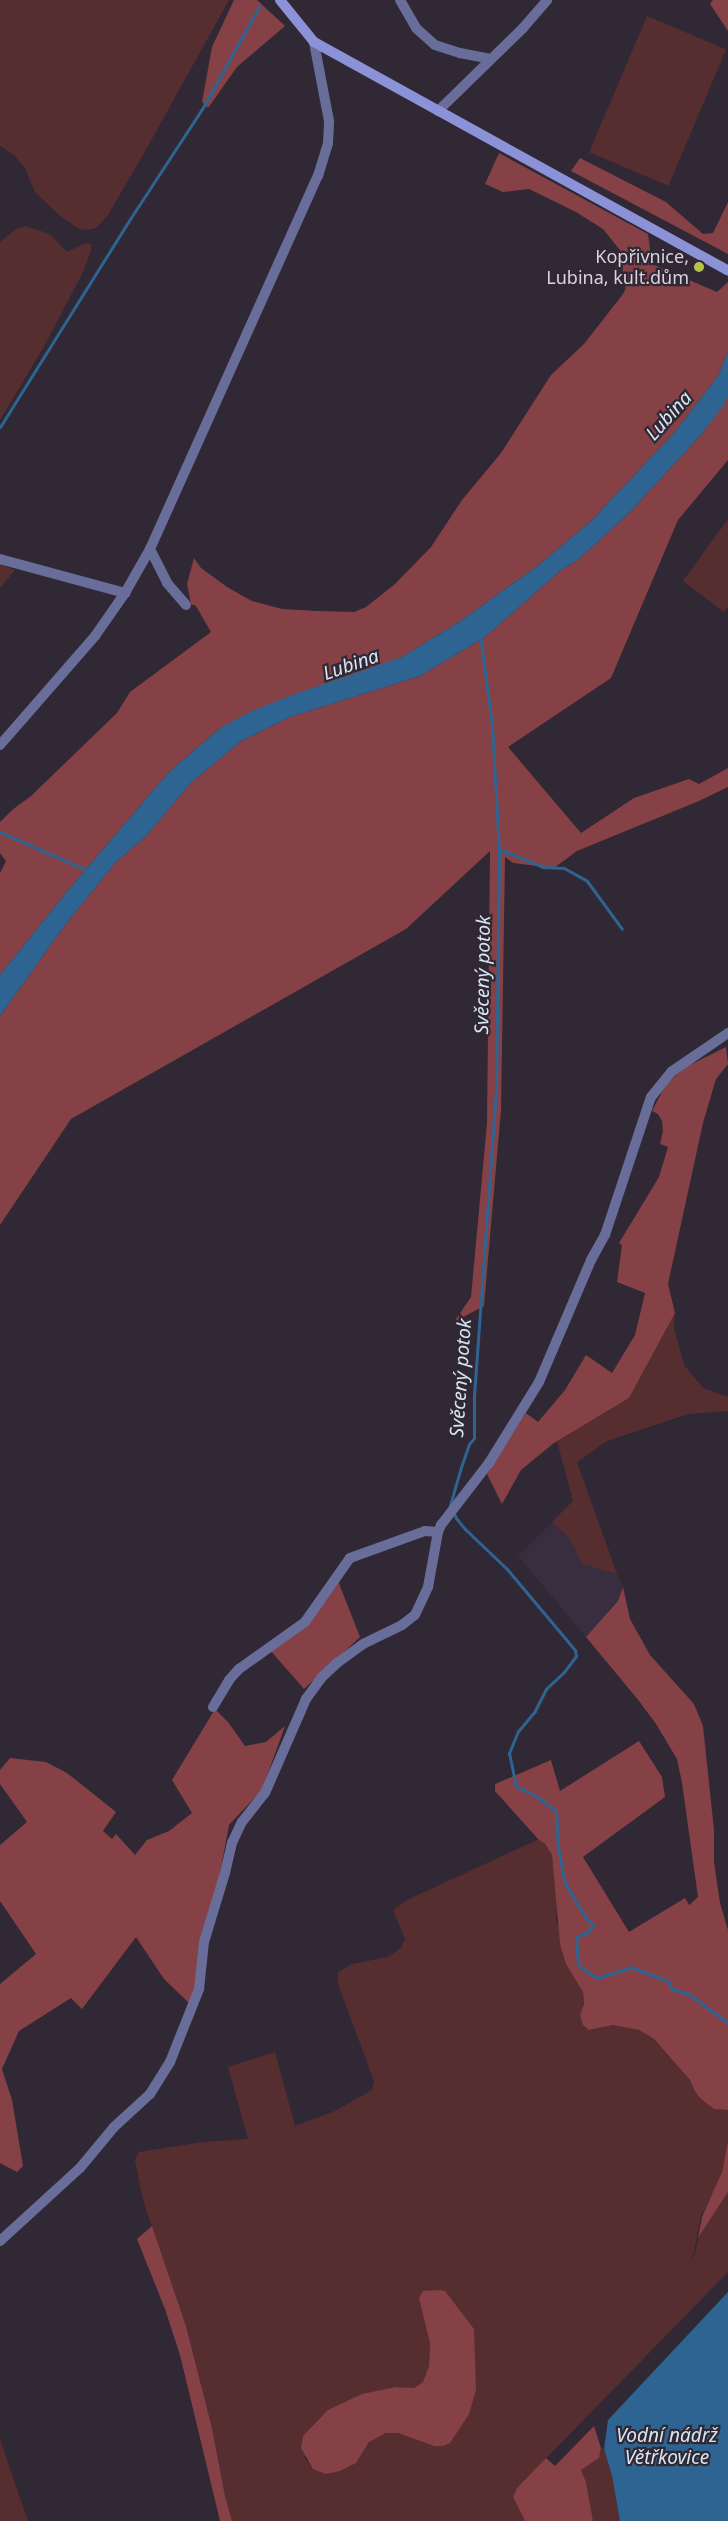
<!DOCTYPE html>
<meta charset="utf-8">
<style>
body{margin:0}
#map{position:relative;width:728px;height:2521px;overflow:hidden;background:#302834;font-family:"Noto Sans",sans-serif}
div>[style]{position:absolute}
.built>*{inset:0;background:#392e40}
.green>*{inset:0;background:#562e30;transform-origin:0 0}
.forest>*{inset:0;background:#854145}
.water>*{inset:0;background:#2e6491}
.stream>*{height:3px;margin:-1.5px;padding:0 1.5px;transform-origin:1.5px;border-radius:1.5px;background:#2e6491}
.street>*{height:10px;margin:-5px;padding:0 5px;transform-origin:5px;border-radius:5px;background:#696d99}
.secondary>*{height:10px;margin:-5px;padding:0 5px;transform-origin:5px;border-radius:5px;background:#8c92d8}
.dots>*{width:14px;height:14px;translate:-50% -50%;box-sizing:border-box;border:2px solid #302834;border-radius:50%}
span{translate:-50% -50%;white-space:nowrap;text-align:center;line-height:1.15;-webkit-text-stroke:4.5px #302834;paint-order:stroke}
.poi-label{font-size:18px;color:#d9d4dc}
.right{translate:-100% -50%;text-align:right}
.water-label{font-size:19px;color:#d8e6f4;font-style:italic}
</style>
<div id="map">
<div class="built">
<i style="clip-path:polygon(552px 1522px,570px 1539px,582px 1564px,617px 1574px,623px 1587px,618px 1601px,586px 1637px,518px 1556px)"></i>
</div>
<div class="green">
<i style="clip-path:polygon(0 0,229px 0,148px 146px,108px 215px,96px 228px,87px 230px,79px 229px,59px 215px,35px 192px,25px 168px,14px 155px,0 146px)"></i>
<i style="left:647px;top:16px;width:86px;height:148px;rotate:23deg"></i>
<i style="clip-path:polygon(25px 226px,50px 234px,67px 252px,86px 243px,91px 244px,91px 250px,84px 270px,46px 343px,0 420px,0 242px,16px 229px)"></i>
<i style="clip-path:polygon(728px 519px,728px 607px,724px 612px,683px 581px)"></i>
<i style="clip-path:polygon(0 564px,15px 570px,0 588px)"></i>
<i style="clip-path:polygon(675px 1313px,674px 1328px,684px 1365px,703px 1388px,728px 1397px,728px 1411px,688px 1414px,607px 1441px,577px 1462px,617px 1574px,582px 1564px,570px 1539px,552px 1522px,573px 1501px,557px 1441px,629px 1398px)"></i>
<i style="clip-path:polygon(evenodd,539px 1839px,545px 1844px,552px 1855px,557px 1899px,556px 1921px,583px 1992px,584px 2004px,580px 2015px,589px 2030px,613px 2025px,639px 2030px,654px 2039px,690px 2080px,694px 2090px,714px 2109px,728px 2110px,728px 2141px,722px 2172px,710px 2201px,701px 2215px,694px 2253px,688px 2265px,695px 2254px,698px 2238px,728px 2192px,728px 2272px,524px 2481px,513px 2497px,525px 2521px,232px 2521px,225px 2496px,212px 2428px,186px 2326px,143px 2200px,135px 2160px,139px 2152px,203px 2142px,248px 2139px,228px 2067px,275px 2052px,295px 2126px,335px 2111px,372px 2090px,374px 2081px,338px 1984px,338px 1972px,352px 1964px,388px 1957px,401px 1948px,405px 1939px,393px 1910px,407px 1900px,539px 1839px,420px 2307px,476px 2389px,434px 2446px,398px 2433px,386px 2433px,369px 2442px,356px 2463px,313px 2469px,304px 2457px,396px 2387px,414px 2388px,423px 2382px,429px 2366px,430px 2343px,425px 2315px,420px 2307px)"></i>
<i style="clip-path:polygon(0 2439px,7px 2460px,28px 2521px,0 2521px)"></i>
<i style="clip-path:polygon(601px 2448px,604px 2449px,612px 2476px,620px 2521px,593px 2521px,586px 2482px,581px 2470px,599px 2458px)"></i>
</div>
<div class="forest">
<i style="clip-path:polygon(234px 0,257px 0,285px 26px,237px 67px,208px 108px,202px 102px,212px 47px)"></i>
<i style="clip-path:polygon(713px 0,728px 0,728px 31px,710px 4px)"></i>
<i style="clip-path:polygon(499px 153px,648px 234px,652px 264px,717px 292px,728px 282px,728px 351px,718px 376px,674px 433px,591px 521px,540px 564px,459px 622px,402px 657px,220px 728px,168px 773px,64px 895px,0 975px,0 873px,6px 861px,0 853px,0 822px,12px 810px,31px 796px,117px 713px,130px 692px,211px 632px,196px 606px,191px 604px,187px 584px,194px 558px,201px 568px,227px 587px,252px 601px,282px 609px,317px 611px,354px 612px,366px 607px,395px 584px,431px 547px,462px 500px,501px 453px,551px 375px,584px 344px,623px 294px,626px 288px,622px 283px,623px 254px,603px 229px,576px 212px,529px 189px,503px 192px,485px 184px)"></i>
<i style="clip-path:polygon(580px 158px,666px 202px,703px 234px,713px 233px,728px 202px,728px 254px,571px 171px)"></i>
<i style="clip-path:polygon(728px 397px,728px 460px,678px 520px,611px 678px,508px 747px,581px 833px,634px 798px,689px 779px,699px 784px,728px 768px,728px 787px,699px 801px,577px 851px,554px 868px,513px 863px,505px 857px,501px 1110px,484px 1306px,454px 1322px,471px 1297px,487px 1123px,490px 851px,406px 929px,71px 1119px,0 1225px,0 1016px,65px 925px,115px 863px,146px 836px,191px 783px,241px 741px,290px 717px,420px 676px,485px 637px,560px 571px,579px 559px,629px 513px,700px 436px)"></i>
<i style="clip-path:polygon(726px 1047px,728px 1064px,716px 1079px,703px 1123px,668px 1284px,675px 1313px,629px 1398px,554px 1443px,521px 1470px,502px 1504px,487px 1474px,526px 1413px,538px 1422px,565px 1390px,586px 1355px,612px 1373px,635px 1335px,645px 1293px,617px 1282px,622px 1245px,619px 1243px,659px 1177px,668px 1147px,660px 1144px,663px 1131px,662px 1121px,658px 1114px,652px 1111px,664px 1088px,676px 1075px,688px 1066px)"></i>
<i style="clip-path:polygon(338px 1581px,360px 1637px,304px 1689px,269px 1649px,308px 1622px)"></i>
<i style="clip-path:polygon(623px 1587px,630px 1619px,650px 1655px,694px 1704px,703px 1726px,714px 1830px,714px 1862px,720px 1903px,728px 1930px,728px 2110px,714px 2109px,700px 2098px,694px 2090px,690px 2080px,654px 2039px,639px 2030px,613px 2025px,589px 2030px,583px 2025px,580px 2015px,584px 2004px,583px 1992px,566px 1964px,560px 1944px,552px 1855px,545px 1844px,538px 1839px,495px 1791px,495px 1784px,551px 1760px,560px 1791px,639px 1741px,662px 1777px,665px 1797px,583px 1857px,629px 1932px,685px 1898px,689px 1905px,698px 1897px,682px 1783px,677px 1759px,656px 1724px,639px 1701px,586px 1637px,618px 1601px)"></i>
<i style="clip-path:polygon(215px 1709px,228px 1722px,245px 1746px,266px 1742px,285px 1726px,262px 1790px,229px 1825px,200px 1980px,191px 2005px,164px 1979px,136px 1937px,82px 2009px,71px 1998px,19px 2031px,2px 2069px,12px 2100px,23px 2166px,17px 2172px,0 2163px,0 1984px,36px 1954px,0 1901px,0 1845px,27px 1822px,0 1784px,0 1770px,10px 1758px,46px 1762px,67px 1773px,116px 1812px,103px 1831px,112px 1839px,116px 1834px,135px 1855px,147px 1840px,169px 1831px,192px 1813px,172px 1780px)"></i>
<i style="clip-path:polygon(728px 2141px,728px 2192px,698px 2238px,702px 2217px,722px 2172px)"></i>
<i style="clip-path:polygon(152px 2226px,186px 2326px,212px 2428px,225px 2496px,232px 2521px,220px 2521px,180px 2355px,165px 2309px,137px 2239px)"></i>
<i style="clip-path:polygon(439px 2290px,445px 2291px,474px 2329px,476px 2390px,469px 2414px,450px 2443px,443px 2446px,434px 2446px,398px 2433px,386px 2433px,369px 2442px,356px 2463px,340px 2471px,326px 2474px,313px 2469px,301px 2448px,303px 2436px,328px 2410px,362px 2394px,396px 2387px,414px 2388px,423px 2382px,429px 2366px,430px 2343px,419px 2298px,423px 2291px)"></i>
<i style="clip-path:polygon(594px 2426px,601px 2448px,599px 2458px,581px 2470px,586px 2482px,593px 2521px,525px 2521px,513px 2497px,517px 2488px,546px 2458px,555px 2466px)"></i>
</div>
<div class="water">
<i style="clip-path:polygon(728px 351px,728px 397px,723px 406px,700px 436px,629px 513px,579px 559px,560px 571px,485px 637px,420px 676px,290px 717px,241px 741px,191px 783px,146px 836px,115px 863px,65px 925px,0 1016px,0 975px,64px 895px,168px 773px,220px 728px,252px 711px,292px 695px,402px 657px,459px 622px,540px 564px,591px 521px,674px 433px,718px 376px)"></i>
<i style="clip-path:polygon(728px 2292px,728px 2521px,620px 2521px,612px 2476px,604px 2449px,608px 2420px)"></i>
</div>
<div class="stream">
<i style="left:0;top:427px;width:245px;rotate:-58deg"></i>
<i style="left:130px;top:219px;width:131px;rotate:-56.8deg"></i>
<i style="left:202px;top:109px;width:117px;rotate:-60.8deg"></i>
<i style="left:480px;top:635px;width:91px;rotate:82.4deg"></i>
<i style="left:492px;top:725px;width:124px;rotate:86.8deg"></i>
<i style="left:499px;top:849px;width:240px;rotate:90.7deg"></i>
<i style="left:496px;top:1089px;width:309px;rotate:94.1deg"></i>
<i style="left:474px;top:1397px;width:41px;rotate:90deg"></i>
<i style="left:474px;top:1438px;width:8px;rotate:130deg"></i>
<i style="left:469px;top:1444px;width:24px;rotate:109deg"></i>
<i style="left:461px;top:1467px;width:40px;rotate:106deg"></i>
<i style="left:450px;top:1505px;width:14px;rotate:65deg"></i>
<i style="left:456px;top:1518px;width:14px;rotate:51deg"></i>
<i style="left:465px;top:1529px;width:58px;rotate:43.6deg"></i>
<i style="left:507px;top:1569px;width:106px;rotate:50deg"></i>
<i style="left:575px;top:1650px;width:6px;rotate:81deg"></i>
<i style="left:576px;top:1656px;width:20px;rotate:127deg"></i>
<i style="left:564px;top:1672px;width:25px;rotate:137deg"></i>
<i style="left:546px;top:1689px;width:25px;rotate:117deg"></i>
<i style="left:535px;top:1711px;width:26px;rotate:130deg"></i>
<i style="left:518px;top:1731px;width:24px;rotate:112deg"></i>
<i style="left:509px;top:1753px;width:34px;rotate:78deg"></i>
<i style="left:516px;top:1786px;width:22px;rotate:27deg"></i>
<i style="left:536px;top:1796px;width:25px;rotate:37deg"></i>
<i style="left:556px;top:1811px;width:35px;rotate:87deg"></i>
<i style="left:558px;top:1846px;width:36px;rotate:80deg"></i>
<i style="left:564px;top:1881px;width:42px;rotate:59.7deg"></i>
<i style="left:585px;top:1917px;width:11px;rotate:45deg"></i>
<i style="left:593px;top:1925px;width:9px;rotate:126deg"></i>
<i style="left:588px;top:1932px;width:13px;rotate:157deg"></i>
<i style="left:576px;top:1937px;width:28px;rotate:86deg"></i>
<i style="left:578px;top:1965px;width:22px;rotate:36deg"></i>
<i style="left:596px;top:1978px;width:37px;rotate:-17deg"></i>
<i style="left:631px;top:1967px;width:40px;rotate:21deg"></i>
<i style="left:668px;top:1981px;width:9px;rotate:63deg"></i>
<i style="left:672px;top:1989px;width:18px;rotate:16deg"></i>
<i style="left:689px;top:1994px;width:49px;rotate:36.6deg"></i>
<i style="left:0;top:832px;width:97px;rotate:23.7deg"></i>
<i style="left:499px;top:849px;width:48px;rotate:22.2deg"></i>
<i style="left:543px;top:867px;width:21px;rotate:3deg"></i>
<i style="left:564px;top:868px;width:26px;rotate:29deg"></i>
<i style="left:587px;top:881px;width:59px;rotate:53.9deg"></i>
</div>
<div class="street">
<i style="left:400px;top:0;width:32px;rotate:60deg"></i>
<i style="left:416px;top:28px;width:25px;rotate:42deg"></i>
<i style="left:435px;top:45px;width:26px;rotate:18deg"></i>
<i style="left:460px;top:53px;width:31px;rotate:11deg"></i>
<i style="left:438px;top:111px;width:119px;rotate:-44.3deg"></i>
<i style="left:523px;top:28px;width:37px;rotate:-49deg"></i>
<i style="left:150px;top:549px;width:38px;rotate:63deg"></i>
<i style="left:167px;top:583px;width:29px;rotate:49deg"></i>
<i style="left:0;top:559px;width:130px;rotate:15.2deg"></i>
<i style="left:0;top:745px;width:145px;rotate:-48.9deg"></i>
<i style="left:95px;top:636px;width:52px;rotate:-55.1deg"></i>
<i style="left:125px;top:593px;width:51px;rotate:-60.4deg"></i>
<i style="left:150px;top:549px;width:409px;rotate:-65.8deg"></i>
<i style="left:318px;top:176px;width:34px;rotate:-73deg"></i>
<i style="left:328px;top:143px;width:22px;rotate:-87deg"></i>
<i style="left:329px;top:121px;width:80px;rotate:-100.8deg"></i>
<i style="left:213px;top:1707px;width:31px;rotate:-59deg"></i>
<i style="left:229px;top:1680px;width:15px;rotate:-48deg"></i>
<i style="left:239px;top:1669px;width:81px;rotate:-35.5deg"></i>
<i style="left:305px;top:1622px;width:78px;rotate:-54.9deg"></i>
<i style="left:350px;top:1558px;width:80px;rotate:-19.8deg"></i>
<i style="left:425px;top:1531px;width:13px;rotate:4deg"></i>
<i style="left:0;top:2241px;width:108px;rotate:-42.4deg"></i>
<i style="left:80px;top:2168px;width:53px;rotate:-50.3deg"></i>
<i style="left:114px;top:2127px;width:49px;rotate:-42.5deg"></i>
<i style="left:150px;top:2094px;width:38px;rotate:-58deg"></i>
<i style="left:170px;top:2062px;width:79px;rotate:-68.3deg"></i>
<i style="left:199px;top:1989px;width:47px;rotate:-83.9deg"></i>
<i style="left:204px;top:1942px;width:72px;rotate:-73.1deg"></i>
<i style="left:225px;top:1873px;width:31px;rotate:-77deg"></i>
<i style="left:232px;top:1843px;width:23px;rotate:-65deg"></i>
<i style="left:242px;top:1822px;width:37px;rotate:-52deg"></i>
<i style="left:265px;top:1793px;width:103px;rotate:-66.4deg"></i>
<i style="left:306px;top:1699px;width:26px;rotate:-54deg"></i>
<i style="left:321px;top:1678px;width:22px;rotate:-43deg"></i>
<i style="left:337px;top:1663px;width:32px;rotate:-36deg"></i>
<i style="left:363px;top:1644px;width:43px;rotate:-26deg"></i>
<i style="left:402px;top:1625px;width:16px;rotate:-38deg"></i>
<i style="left:415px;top:1615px;width:31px;rotate:-65deg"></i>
<i style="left:428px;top:1587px;width:56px;rotate:-79.7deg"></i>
<i style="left:438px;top:1532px;width:8px;rotate:-67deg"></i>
<i style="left:441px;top:1525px;width:78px;rotate:-52.3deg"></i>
<i style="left:489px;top:1463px;width:95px;rotate:-58.3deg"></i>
<i style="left:539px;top:1382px;width:133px;rotate:-66.9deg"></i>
<i style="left:591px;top:1260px;width:29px;rotate:-61deg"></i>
<i style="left:605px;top:1235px;width:145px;rotate:-71.6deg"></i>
<i style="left:651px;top:1097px;width:32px;rotate:-51deg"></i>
<i style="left:671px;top:1072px;width:69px;rotate:-34.4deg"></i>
</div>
<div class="secondary">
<i style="left:280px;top:0;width:54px;rotate:51deg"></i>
<i style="left:314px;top:42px;width:473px;rotate:28.9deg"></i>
</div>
<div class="dots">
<i style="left:699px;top:267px;background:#b5c24a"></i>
</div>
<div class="poi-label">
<span class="right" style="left:689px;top:267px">Kopřivnice,<br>Lubina, kult.dům</span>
</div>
<div class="water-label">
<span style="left:669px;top:416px;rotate:-48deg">Lubina</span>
<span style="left:351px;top:665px;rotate:-19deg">Lubina</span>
<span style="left:483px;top:975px;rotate:-89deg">Svěcený potok</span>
<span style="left:461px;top:1378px;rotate:-86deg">Svěcený potok</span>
<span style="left:667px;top:2447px">Vodní nádrž<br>Větřkovice</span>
</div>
</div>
